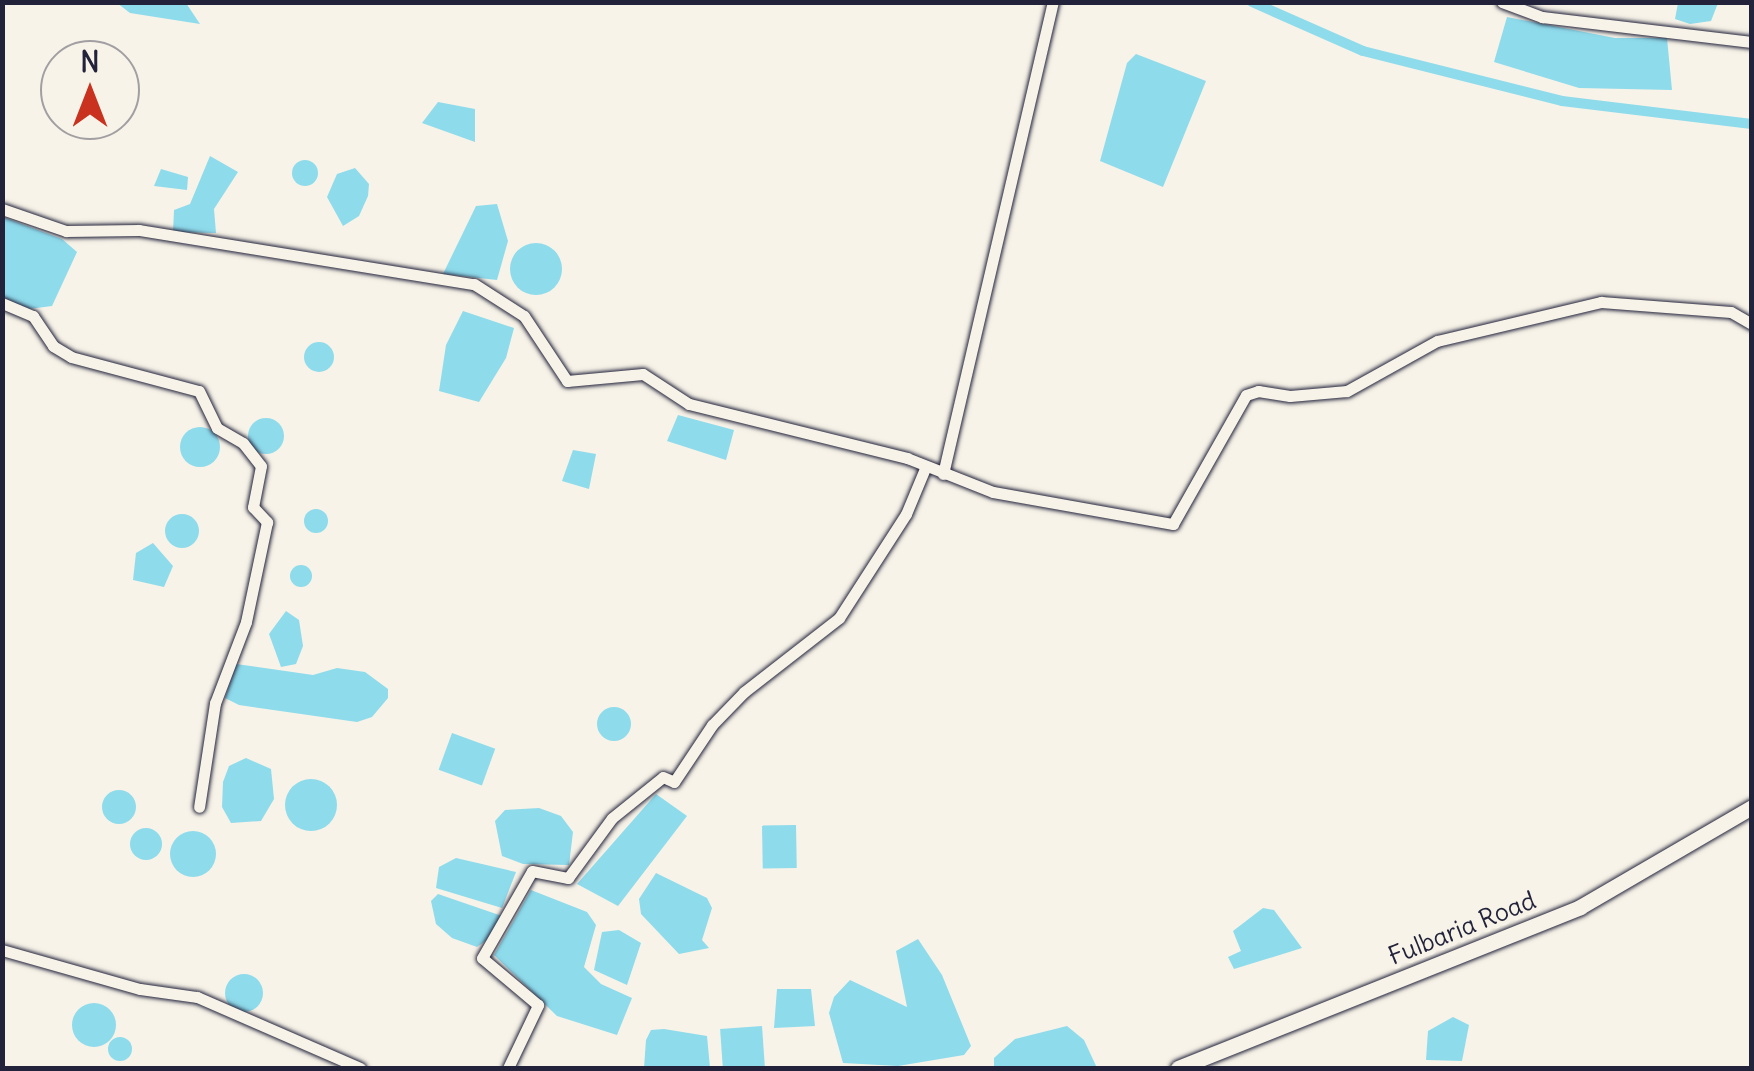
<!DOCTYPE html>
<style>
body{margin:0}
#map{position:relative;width:1754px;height:1071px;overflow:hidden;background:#f7f3e8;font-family:Delius,sans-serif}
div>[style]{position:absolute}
.water>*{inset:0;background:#8edbec;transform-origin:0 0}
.round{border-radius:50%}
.canal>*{height:10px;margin:-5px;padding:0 5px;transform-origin:5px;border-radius:5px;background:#8edbec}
.roads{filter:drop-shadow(0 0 2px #22223b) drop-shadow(0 0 2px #22223b)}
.minor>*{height:11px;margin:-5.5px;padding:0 5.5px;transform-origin:5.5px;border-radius:5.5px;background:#f7f3e8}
.secondary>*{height:15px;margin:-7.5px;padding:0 7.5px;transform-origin:7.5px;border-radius:7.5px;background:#f7f3e8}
span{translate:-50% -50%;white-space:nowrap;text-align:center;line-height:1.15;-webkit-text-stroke:9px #f7f3e8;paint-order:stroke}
.street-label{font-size:25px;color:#22223b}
.frame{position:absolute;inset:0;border:5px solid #22223b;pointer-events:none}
.north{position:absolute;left:40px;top:40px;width:100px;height:100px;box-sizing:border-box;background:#f7f3e8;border:2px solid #a29fa3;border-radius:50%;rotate:0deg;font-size:28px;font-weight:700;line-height:40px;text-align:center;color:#22223b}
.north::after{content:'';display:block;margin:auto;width:35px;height:45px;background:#c8321e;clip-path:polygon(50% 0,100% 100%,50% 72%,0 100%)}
</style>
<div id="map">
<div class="water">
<i style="clip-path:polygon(117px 3px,186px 3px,200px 24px,130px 13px)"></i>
<i style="clip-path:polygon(1678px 3px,1678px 2px,1718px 3px,1711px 21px,1690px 24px,1675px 19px)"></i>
<i style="clip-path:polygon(1507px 17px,1615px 38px,1667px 38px,1672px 90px,1579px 88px,1494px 62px)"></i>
<i style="clip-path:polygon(1136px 54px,1206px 81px,1163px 187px,1100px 161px,1127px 63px)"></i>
<i style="clip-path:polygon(438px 102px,475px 109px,475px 142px,422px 123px)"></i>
<i style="clip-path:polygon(210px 156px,238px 172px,214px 209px,216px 233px,173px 232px,174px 210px,190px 204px)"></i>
<i class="round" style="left:292px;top:160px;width:26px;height:26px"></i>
<i style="clip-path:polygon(355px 168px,369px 184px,368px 196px,359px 216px,343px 226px,327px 197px,337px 174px)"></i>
<i style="clip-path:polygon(161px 169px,188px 177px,187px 190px,154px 186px)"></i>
<i style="clip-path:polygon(497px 204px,508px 241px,497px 280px,443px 274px,476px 206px)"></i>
<i style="clip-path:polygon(3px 217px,62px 239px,77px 252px,52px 306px,29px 309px,3px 299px)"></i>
<i class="round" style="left:510px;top:243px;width:52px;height:52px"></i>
<i style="clip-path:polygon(463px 311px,514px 328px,506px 358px,479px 402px,439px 391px,446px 345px)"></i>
<i class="round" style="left:304px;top:342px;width:30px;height:30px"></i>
<i style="clip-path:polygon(678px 415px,734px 430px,726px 460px,667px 441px)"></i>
<i class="round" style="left:248px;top:418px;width:36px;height:36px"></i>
<i class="round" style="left:180px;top:427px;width:40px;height:40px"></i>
<i style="clip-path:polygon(573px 450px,596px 454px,589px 489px,562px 481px)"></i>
<i class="round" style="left:304px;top:509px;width:24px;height:24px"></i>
<i class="round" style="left:165px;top:514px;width:34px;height:34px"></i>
<i style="clip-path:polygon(153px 543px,173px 566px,164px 587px,133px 580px,136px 553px)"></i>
<i class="round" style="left:290px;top:565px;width:22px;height:22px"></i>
<i style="clip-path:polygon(286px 611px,299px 620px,303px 646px,296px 664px,281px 667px,269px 634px)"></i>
<i style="clip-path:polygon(236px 664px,313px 675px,337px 668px,365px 672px,388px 689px,388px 698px,372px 717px,357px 722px,239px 705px,225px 698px)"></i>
<i class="round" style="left:597px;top:707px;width:34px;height:34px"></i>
<i style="left:452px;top:733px;width:46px;height:39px;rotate:20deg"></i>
<i style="clip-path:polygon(246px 758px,271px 769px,274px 799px,261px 821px,231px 823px,222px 807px,223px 782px,229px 766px)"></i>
<i class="round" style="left:285px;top:779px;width:52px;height:52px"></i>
<i class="round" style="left:102px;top:790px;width:34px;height:34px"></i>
<i style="clip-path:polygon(656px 794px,687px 816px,618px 906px,577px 884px)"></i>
<i style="clip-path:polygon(539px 808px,561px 816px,573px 832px,569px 865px,523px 864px,502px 856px,495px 821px,505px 810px)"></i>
<i style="left:796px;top:825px;width:43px;height:34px;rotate:89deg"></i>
<i class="round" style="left:130px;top:828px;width:32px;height:32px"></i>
<i class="round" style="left:170px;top:831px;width:46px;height:46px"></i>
<i style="clip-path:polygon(456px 858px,516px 872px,502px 908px,436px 888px,439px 867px)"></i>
<i style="clip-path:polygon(656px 873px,707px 898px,712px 908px,702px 940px,709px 948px,679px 954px,641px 914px,639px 899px)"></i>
<i style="clip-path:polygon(531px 890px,587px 912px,596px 925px,584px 967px,601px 984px,632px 998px,617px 1035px,557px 1016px,494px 955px)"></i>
<i style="clip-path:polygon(438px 894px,502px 916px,491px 937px,477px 947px,452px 938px,436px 924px,431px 901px)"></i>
<i style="clip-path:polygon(1263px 908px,1274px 910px,1302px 948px,1234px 969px,1228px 957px,1241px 951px,1233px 931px)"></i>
<i style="clip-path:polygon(619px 930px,641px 943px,627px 985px,594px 970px,602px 932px)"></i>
<i style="clip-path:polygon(918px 939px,942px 975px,971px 1046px,964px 1055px,898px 1066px,843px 1063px,829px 1013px,834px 997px,850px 980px,907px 1007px,896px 951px)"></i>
<i class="round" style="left:225px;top:974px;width:38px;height:38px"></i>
<i style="clip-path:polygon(777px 989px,811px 989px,815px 1026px,774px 1028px)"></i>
<i class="round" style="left:72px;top:1003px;width:44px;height:44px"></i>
<i style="clip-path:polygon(1453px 1017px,1469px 1025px,1462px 1061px,1426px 1060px,1428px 1031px)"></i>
<i style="left:762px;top:1026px;width:42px;height:42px;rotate:86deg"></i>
<i style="clip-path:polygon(1067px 1026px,1084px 1040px,1097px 1068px,994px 1068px,994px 1058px,1015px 1039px)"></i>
<i style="clip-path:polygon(664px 1029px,707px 1036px,710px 1068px,644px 1068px,646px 1040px,651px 1030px)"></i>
<i class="round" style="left:108px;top:1037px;width:24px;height:24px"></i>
</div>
<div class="canal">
<i style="left:1252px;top:2px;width:121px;rotate:23.8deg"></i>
<i style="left:1363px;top:51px;width:205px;rotate:14.1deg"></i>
<i style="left:1562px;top:101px;width:191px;rotate:6.9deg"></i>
</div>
<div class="roads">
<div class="minor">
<i style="left:1502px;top:2px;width:43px;rotate:20.6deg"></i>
<i style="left:1542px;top:17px;width:211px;rotate:6.8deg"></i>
<i style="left:2px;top:209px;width:68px;rotate:19deg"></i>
<i style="left:66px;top:231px;width:73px;rotate:-0.8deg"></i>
<i style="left:139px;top:230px;width:339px;rotate:9.2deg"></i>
<i style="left:474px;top:284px;width:59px;rotate:32.6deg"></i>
<i style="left:524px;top:316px;width:78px;rotate:56.5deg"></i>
<i style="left:567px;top:381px;width:76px;rotate:-5.3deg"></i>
<i style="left:643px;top:374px;width:55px;rotate:33.1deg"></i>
<i style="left:689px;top:404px;width:225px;rotate:13.9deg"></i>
<i style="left:907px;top:458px;width:92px;rotate:21.6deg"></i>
<i style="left:993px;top:492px;width:183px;rotate:10.1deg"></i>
<i style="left:1173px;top:524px;width:148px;rotate:-60.5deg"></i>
<i style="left:1246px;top:395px;width:13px;rotate:-18deg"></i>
<i style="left:1258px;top:391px;width:32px;rotate:9deg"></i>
<i style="left:1290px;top:396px;width:57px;rotate:-5deg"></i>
<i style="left:1347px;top:391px;width:103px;rotate:-29.1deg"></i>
<i style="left:1437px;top:341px;width:169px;rotate:-13.4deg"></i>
<i style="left:1601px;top:302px;width:130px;rotate:4.4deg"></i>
<i style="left:1731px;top:312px;width:24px;rotate:30deg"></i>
<i style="left:2px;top:303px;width:34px;rotate:23deg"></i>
<i style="left:33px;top:316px;width:36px;rotate:56deg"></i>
<i style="left:53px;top:346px;width:21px;rotate:31deg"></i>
<i style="left:71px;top:357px;width:132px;rotate:14.9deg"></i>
<i style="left:199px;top:391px;width:41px;rotate:64.1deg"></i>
<i style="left:217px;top:428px;width:30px;rotate:30deg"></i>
<i style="left:243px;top:443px;width:29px;rotate:52deg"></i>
<i style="left:261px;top:466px;width:42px;rotate:101deg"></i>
<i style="left:253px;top:507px;width:21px;rotate:47deg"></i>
<i style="left:267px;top:522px;width:102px;rotate:101.9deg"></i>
<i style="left:246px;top:622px;width:87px;rotate:110.9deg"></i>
<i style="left:215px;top:703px;width:105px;rotate:98.7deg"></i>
<i style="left:943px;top:474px;width:485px;rotate:-76.9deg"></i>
<i style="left:2px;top:950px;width:143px;rotate:15.8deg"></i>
<i style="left:140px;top:989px;width:58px;rotate:8deg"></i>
<i style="left:197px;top:997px;width:178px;rotate:23.5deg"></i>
<i style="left:508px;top:1068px;width:70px;rotate:-64.5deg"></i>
<i style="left:538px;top:1005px;width:73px;rotate:-140deg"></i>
<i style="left:482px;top:958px;width:100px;rotate:-60.1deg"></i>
<i style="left:532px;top:871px;width:37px;rotate:11deg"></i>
<i style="left:568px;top:878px;width:74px;rotate:-53.7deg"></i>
<i style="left:612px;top:818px;width:65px;rotate:-38.8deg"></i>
<i style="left:663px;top:777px;width:12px;rotate:24deg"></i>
<i style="left:674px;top:782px;width:69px;rotate:-56.3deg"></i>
<i style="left:712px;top:725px;width:46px;rotate:-45.9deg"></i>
<i style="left:744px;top:692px;width:120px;rotate:-37.9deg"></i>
<i style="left:839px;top:618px;width:124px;rotate:-57.2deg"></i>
<i style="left:906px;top:514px;width:52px;rotate:-67.4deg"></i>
</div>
<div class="secondary">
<i style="left:1178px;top:1068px;width:433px;rotate:-21.8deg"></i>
<i style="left:1580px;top:907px;width:199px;rotate:-30.2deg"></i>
</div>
</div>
<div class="street-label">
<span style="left:1462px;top:928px;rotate:-22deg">Fulbaria Road</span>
</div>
<div class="frame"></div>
<div class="north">N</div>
</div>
